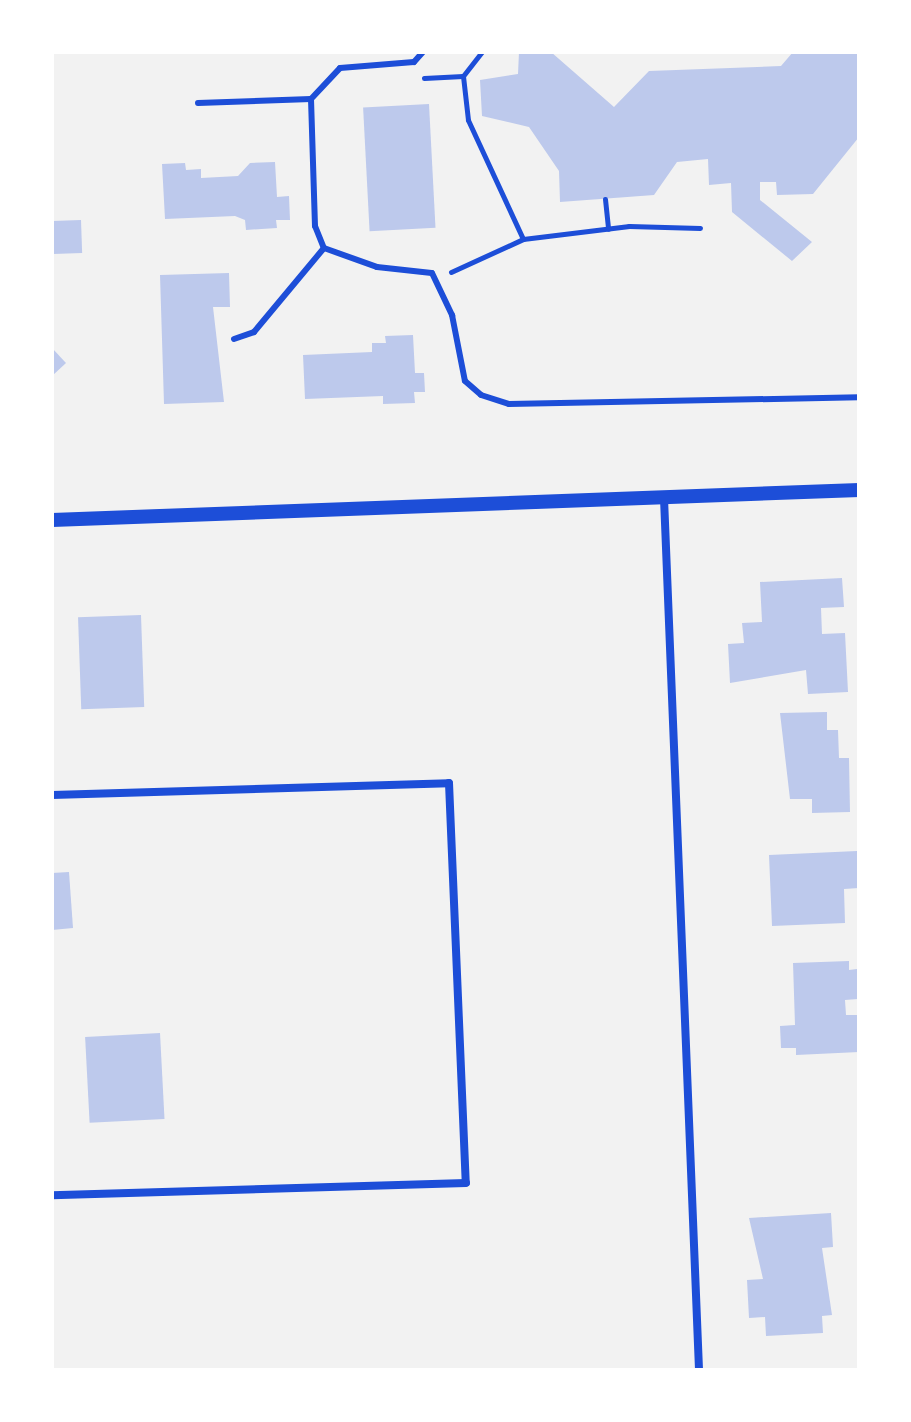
<!DOCTYPE html>
<style>
body{margin:0}
#map{position:relative;width:911px;height:1422px;overflow:hidden;background:#f2f2f2;font-family:Inter,sans-serif}
div>[style]{position:absolute}
.building>*{inset:0;background:#bdc9ec;transform-origin:0 0}
.path>*{height:5px;margin:-2.5px;padding:0 2.5px;transform-origin:2.5px;border-radius:2.5px;background:#1d4ed8}
.service>*{height:6px;margin:-3px;padding:0 3px;transform-origin:3px;border-radius:3px;background:#1d4ed8}
.minor>*{height:8px;margin:-4px;padding:0 4px;transform-origin:4px;border-radius:4px;background:#1d4ed8}
.tertiary>*{height:14px;margin:-7px;padding:0 7px;transform-origin:7px;border-radius:7px;background:#1d4ed8}
span{translate:-50% -50%;white-space:nowrap;text-align:center;line-height:1.15;-webkit-text-stroke:8px #fff;paint-order:stroke}
.frame{position:absolute;inset:0;border:54px solid #fff;pointer-events:none}
</style>
<div id="map">
<div class="building">
<i style="clip-path:polygon(519px 52px,551px 52px,614px 107px,649px 71px,781px 66px,793px 52px,859px 52px,859px 137px,813px 194px,777px 195px,776px 182px,760px 182px,760px 200px,812px 242px,792px 261px,732px 212px,731px 183px,709px 185px,708px 159px,677px 162px,654px 195px,560px 202px,559px 171px,529px 127px,482px 116px,480px 80px,518px 74px)"></i>
<i style="left:429px;top:104px;width:124px;height:66px;rotate:87deg"></i>
<i style="clip-path:polygon(275px 162px,277px 197px,289px 196px,290px 220px,276px 220px,277px 228px,246px 230px,245px 220px,235px 216px,165px 219px,162px 164px,185px 163px,186px 170px,201px 169px,201px 178px,238px 176px,250px 163px)"></i>
<i style="left:81px;top:220px;width:33px;height:29px;rotate:88deg"></i>
<i style="clip-path:polygon(229px 273px,230px 307px,213px 307px,224px 402px,164px 404px,160px 275px)"></i>
<i style="clip-path:polygon(413px 335px,415px 373px,424px 373px,425px 392px,414px 392px,415px 403px,383px 404px,383px 396px,305px 399px,303px 355px,372px 352px,372px 343px,386px 343px,385px 336px)"></i>
<i style="clip-path:polygon(52px 348px,66px 363px,52px 376px)"></i>
<i style="clip-path:polygon(842px 578px,844px 607px,821px 608px,822px 634px,845px 633px,848px 692px,808px 694px,806px 670px,730px 683px,728px 644px,744px 643px,742px 623px,762px 622px,760px 582px)"></i>
<i style="left:141px;top:615px;width:92px;height:63px;rotate:88deg"></i>
<i style="clip-path:polygon(827px 712px,827px 730px,838px 730px,839px 758px,849px 758px,850px 812px,812px 813px,812px 799px,790px 799px,780px 713px)"></i>
<i style="clip-path:polygon(857px 851px,859px 888px,844px 889px,845px 923px,772px 926px,769px 855px)"></i>
<i style="clip-path:polygon(69px 872px,73px 928px,52px 930px,52px 873px)"></i>
<i style="clip-path:polygon(849px 961px,849px 970px,857px 969px,858px 999px,845px 1000px,846px 1015px,859px 1015px,859px 1052px,796px 1055px,796px 1048px,781px 1048px,780px 1026px,795px 1025px,793px 963px)"></i>
<i style="left:160px;top:1033px;width:86px;height:75px;rotate:87deg"></i>
<i style="clip-path:polygon(831px 1213px,833px 1247px,822px 1248px,832px 1315px,822px 1316px,823px 1333px,766px 1336px,765px 1317px,749px 1318px,747px 1280px,763px 1279px,749px 1218px)"></i>
</div>
<div class="path">
<i style="left:463px;top:76px;width:44px;rotate:83.5deg"></i>
<i style="left:468px;top:120px;width:131px;rotate:65.2deg"></i>
<i style="left:523px;top:239px;width:107px;rotate:-7deg"></i>
<i style="left:629px;top:226px;width:71px;rotate:1.6deg"></i>
<i style="left:424px;top:78px;width:39px;rotate:-3deg"></i>
<i style="left:463px;top:76px;width:31px;rotate:-52deg"></i>
<i style="left:605px;top:199px;width:30px;rotate:84deg"></i>
<i style="left:451px;top:272px;width:79px;rotate:-24.6deg"></i>
</div>
<div class="service">
<i style="left:311px;top:99px;width:127px;rotate:88.2deg"></i>
<i style="left:315px;top:226px;width:24px;rotate:68deg"></i>
<i style="left:324px;top:248px;width:56px;rotate:19.7deg"></i>
<i style="left:377px;top:267px;width:55px;rotate:6.2deg"></i>
<i style="left:432px;top:273px;width:47px;rotate:64.5deg"></i>
<i style="left:452px;top:315px;width:67px;rotate:78.9deg"></i>
<i style="left:465px;top:381px;width:21px;rotate:41deg"></i>
<i style="left:481px;top:395px;width:29px;rotate:18deg"></i>
<i style="left:509px;top:404px;width:350px;rotate:-1.1deg"></i>
<i style="left:198px;top:103px;width:113px;rotate:-2deg"></i>
<i style="left:311px;top:99px;width:42px;rotate:-46.9deg"></i>
<i style="left:340px;top:68px;width:74px;rotate:-4.6deg"></i>
<i style="left:414px;top:62px;width:13px;rotate:-48deg"></i>
<i style="left:234px;top:339px;width:21px;rotate:-19deg"></i>
<i style="left:254px;top:332px;width:109px;rotate:-50.2deg"></i>
</div>
<div class="minor">
<i style="left:664px;top:498px;width:873px;rotate:87.7deg"></i>
<i style="left:52px;top:795px;width:397px;rotate:-1.7deg"></i>
<i style="left:449px;top:783px;width:400px;rotate:87.6deg"></i>
<i style="left:466px;top:1183px;width:414px;rotate:178.3deg"></i>
</div>
<div class="tertiary">
<i style="left:52px;top:520px;width:808px;rotate:-2.13deg"></i>
</div>
<div class="frame"></div>
</div>
